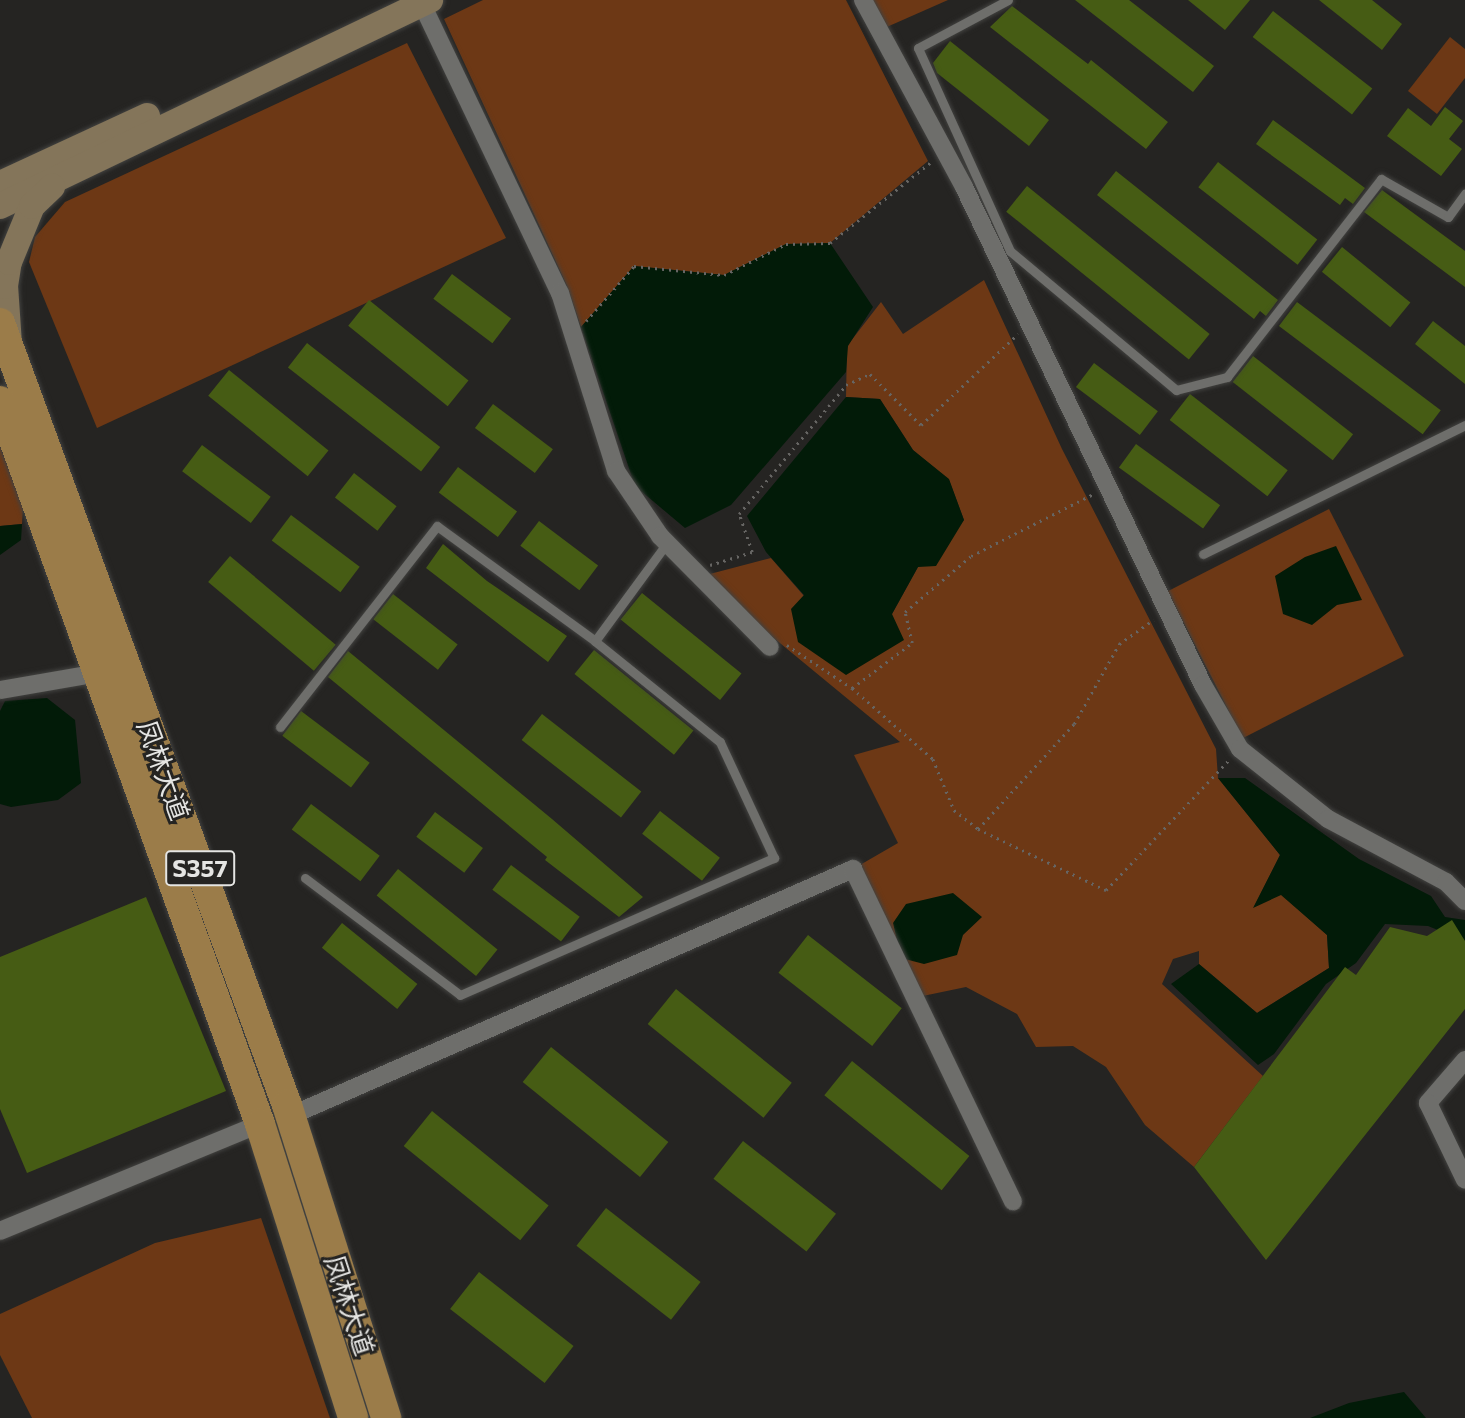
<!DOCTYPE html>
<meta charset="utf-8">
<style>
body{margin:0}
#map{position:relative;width:1465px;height:1418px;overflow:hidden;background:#252422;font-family:Commissioner,"Noto Sans SC",sans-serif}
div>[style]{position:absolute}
.green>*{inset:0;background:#6d3815;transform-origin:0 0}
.water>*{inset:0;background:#021b08}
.building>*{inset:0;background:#465c14;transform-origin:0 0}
.path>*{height:2.5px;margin-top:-1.25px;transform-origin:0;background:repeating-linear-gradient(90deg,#666563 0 2px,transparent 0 7px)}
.roads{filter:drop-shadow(0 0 2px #424240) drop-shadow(0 0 2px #424240)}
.lane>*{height:9px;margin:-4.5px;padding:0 4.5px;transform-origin:4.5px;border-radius:4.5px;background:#6e6e6b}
.street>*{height:18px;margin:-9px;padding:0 9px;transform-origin:9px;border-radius:9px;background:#6e6e6b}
.secondary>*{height:26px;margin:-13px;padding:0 13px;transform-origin:13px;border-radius:13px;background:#84755a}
.primary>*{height:30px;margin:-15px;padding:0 15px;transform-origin:15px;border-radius:15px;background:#9b7c49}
span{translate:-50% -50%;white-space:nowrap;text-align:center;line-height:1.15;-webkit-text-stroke:6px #252422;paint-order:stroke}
.shield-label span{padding:2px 5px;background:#252422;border:2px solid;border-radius:5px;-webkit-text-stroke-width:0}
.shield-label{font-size:24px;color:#e5e5e3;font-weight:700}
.street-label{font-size:26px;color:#e5e5e3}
</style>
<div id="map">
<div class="green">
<i style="clip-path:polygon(483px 0,846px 0,928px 161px,830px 243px,786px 244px,724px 275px,634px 266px,581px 327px,568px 288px,444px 19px)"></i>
<i style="clip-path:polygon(863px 0,948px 0,880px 30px)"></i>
<i style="clip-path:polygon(1450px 37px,1465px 49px,1465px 78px,1437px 114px,1408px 91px)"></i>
<i style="clip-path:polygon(407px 43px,506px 238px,97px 428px,29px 262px,35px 237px,65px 202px)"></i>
<i style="clip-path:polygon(984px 280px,1062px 449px,1216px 749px,1218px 778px,1280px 855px,1254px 907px,1281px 894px,1327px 935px,1329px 968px,1257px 1013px,1199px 964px,1199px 951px,1173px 959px,1162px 984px,1263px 1076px,1194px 1167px,1145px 1125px,1106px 1067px,1073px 1046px,1036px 1047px,1017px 1014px,966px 987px,918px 997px,853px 869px,898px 843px,854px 755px,900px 742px,775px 639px,706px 575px,771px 558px,804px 596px,892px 614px,918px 567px,964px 520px,949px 480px,913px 450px,880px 399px,846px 397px,847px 346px,881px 302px,903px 334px)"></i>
<i style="clip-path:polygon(0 446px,23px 508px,22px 524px,0 526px)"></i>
<i style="left:1329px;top:509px;width:165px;height:181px;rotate:63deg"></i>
<i style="clip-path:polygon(261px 1218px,330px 1418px,32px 1418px,0 1355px,0 1314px,155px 1243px)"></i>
</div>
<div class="water">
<i style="clip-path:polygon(830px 243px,873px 307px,848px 346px,846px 372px,731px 505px,685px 528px,635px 486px,581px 327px,634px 266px,724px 275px,786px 244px)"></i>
<i style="clip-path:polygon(846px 397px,880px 399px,913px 450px,949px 479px,964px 520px,936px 566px,918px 567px,892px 614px,904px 640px,846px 675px,798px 642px,791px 609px,804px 595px,766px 552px,747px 516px)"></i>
<i style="clip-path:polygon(22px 524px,21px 540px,0 555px,0 526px)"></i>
<i style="clip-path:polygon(1336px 546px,1362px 600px,1337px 605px,1312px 625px,1283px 614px,1275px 576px,1305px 557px)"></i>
<i style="clip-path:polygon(47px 698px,75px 720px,81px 783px,58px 800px,11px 807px,0 804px,0 711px,5px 701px)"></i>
<i style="clip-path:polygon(1218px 778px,1245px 778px,1359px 859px,1431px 896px,1445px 917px,1465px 920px,1465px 941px,1428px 926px,1385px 924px,1356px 963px,1326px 984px,1274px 1054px,1258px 1065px,1171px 984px,1199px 964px,1257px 1013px,1329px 968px,1327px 935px,1281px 895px,1253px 908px,1280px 855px)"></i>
<i style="clip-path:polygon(953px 893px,982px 917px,963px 935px,957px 955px,924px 964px,901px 958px,893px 923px,906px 904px)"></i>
<i style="clip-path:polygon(1404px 1392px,1426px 1418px,1310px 1418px,1349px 1403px)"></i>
</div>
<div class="building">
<i style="clip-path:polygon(1075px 0,1129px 0,1214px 66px,1193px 92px)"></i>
<i style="clip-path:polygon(1188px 0,1250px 0,1225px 30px)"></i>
<i style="clip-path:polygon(1319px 0,1372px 0,1402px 24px,1382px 50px)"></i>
<i style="clip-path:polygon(1012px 6px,1088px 64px,1091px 60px,1168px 122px,1146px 149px,990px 27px)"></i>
<i style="left:1273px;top:11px;width:126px;height:33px;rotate:38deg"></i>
<i style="clip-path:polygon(950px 41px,1049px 120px,1029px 146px,937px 73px,933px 63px)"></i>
<i style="clip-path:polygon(1445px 107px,1463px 121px,1449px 139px,1462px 149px,1441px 176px,1387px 136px,1408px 108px,1431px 126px)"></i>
<i style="clip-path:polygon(1273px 120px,1365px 188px,1353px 204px,1345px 198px,1340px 205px,1256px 144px)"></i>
<i style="left:1218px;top:162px;width:126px;height:32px;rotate:38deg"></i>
<i style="clip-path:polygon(1116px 171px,1278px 300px,1266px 316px,1260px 311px,1254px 319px,1097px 195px)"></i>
<i style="left:1027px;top:186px;width:235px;height:33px;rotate:39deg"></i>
<i style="clip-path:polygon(1382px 190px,1465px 251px,1465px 287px,1364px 212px)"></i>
<i style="left:1342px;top:247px;width:88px;height:32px;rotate:39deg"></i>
<i style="left:452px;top:274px;width:74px;height:31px;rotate:37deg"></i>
<i style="left:369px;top:300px;width:128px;height:33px;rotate:39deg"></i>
<i style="left:1297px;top:302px;width:180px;height:30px;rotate:37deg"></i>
<i style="clip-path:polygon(1433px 321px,1465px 346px,1465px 384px,1415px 344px)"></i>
<i style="left:307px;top:343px;width:169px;height:31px;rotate:38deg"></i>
<i style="left:1253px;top:356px;width:127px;height:33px;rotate:38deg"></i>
<i style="left:1094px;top:363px;width:80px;height:30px;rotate:37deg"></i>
<i style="left:229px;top:370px;width:128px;height:33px;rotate:39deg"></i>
<i style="left:1190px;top:394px;width:124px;height:33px;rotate:38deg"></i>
<i style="left:493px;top:404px;width:75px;height:30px;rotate:37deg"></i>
<i style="left:1136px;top:444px;width:104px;height:29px;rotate:36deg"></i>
<i style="left:202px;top:445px;width:86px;height:33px;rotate:37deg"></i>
<i style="left:458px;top:467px;width:74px;height:32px;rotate:37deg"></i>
<i style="left:354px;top:473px;width:54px;height:31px;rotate:38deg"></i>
<i style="left:291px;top:515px;width:86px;height:32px;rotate:37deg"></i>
<i style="left:539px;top:521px;width:74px;height:31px;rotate:37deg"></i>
<i style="clip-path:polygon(443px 544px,487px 581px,567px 636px,548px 662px,426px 568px)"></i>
<i style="left:230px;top:556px;width:138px;height:34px;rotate:40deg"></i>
<i style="left:642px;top:593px;width:128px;height:34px;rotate:39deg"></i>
<i style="left:393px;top:594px;width:82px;height:32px;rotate:38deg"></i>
<i style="left:594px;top:650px;width:128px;height:31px;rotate:39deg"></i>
<i style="clip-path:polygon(348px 651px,552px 819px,643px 897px,619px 917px,545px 860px,547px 857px,328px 677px)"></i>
<i style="left:301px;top:711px;width:86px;height:31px;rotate:37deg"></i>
<i style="left:542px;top:714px;width:126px;height:33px;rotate:38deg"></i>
<i style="left:311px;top:804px;width:86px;height:32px;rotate:37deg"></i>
<i style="left:660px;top:811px;width:76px;height:29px;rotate:38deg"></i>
<i style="left:435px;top:812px;width:60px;height:31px;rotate:37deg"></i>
<i style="left:511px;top:865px;width:86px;height:31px;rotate:37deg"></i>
<i style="left:398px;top:869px;width:128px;height:34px;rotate:39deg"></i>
<i style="clip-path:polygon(146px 897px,226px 1091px,27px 1173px,0 1109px,0 957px)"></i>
<i style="clip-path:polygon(1452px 920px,1465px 941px,1465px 1009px,1266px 1260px,1194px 1167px,1345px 967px,1356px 975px,1390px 927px,1427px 936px)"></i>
<i style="left:342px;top:923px;width:97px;height:32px;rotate:39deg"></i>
<i style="left:808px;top:935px;width:119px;height:48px;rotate:38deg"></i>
<i style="left:676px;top:989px;width:149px;height:45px;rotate:39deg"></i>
<i style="left:551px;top:1047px;width:151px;height:45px;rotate:39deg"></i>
<i style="left:852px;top:1061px;width:151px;height:44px;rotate:39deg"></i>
<i style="left:432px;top:1111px;width:150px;height:45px;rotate:39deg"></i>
<i style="left:743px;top:1141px;width:118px;height:48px;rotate:38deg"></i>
<i style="left:606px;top:1208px;width:120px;height:48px;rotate:38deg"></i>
<i style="left:479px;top:1272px;width:120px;height:47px;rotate:38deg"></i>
</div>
<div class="path">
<i style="left:586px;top:321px;width:73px;rotate:-48.9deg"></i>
<i style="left:634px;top:266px;width:90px;rotate:5.7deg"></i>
<i style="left:724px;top:275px;width:69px;rotate:-26.6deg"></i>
<i style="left:786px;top:244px;width:44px;rotate:-1.3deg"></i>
<i style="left:830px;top:243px;width:129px;rotate:-38.7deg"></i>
<i style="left:710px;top:565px;width:44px;rotate:-17.2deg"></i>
<i style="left:752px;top:552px;width:40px;rotate:-108.9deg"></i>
<i style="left:739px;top:514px;width:168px;rotate:-50.3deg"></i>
<i style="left:846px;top:385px;width:26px;rotate:-25deg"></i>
<i style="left:870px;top:374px;width:72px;rotate:45deg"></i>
<i style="left:921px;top:425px;width:133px;rotate:-43.2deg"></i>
<i style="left:787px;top:645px;width:78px;rotate:33.5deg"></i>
<i style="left:852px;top:688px;width:75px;rotate:-36.9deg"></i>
<i style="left:912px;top:643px;width:32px;rotate:-103deg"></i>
<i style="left:905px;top:612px;width:87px;rotate:-40.3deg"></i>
<i style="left:971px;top:556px;width:139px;rotate:-26.9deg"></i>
<i style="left:852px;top:688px;width:108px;rotate:41.2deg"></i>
<i style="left:933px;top:759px;width:55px;rotate:67.6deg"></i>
<i style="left:954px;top:810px;width:31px;rotate:38deg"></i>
<i style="left:978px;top:829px;width:142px;rotate:-47.6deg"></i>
<i style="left:1074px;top:724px;width:92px;rotate:-60.6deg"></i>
<i style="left:1119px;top:644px;width:42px;rotate:-35.2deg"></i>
<i style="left:978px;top:829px;width:142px;rotate:25.5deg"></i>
<i style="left:1106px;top:890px;width:178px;rotate:-46.6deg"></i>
</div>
<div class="roads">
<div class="lane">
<i style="left:1008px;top:0;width:102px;rotate:151.9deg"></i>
<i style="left:918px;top:48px;width:223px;rotate:65.6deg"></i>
<i style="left:1010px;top:251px;width:217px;rotate:39.9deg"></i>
<i style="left:1176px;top:390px;width:53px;rotate:-14.3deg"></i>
<i style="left:1227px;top:377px;width:251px;rotate:-52.1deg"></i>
<i style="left:1381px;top:179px;width:77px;rotate:29.6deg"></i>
<i style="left:1448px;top:217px;width:29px;rotate:-54deg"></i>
<i style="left:1203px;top:554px;width:292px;rotate:-26.2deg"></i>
<i style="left:280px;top:727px;width:255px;rotate:-52deg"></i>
<i style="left:437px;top:526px;width:195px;rotate:36deg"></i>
<i style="left:305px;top:878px;width:194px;rotate:37deg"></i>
<i style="left:460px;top:995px;width:343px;rotate:-23.6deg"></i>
<i style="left:774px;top:858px;width:128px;rotate:-115deg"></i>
<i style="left:720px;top:742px;width:161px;rotate:-141.1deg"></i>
<i style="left:595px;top:641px;width:122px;rotate:-53.7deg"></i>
</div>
<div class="street">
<i style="left:420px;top:0;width:325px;rotate:64.5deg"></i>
<i style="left:560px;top:293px;width:187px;rotate:72.5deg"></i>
<i style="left:616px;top:471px;width:78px;rotate:55.9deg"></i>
<i style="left:660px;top:536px;width:156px;rotate:45.3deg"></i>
<i style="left:863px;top:0;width:213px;rotate:61.6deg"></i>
<i style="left:964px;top:187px;width:552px;rotate:64.36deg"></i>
<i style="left:1203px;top:685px;width:74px;rotate:60deg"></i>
<i style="left:1240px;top:749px;width:112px;rotate:38.5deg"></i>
<i style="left:1328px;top:819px;width:134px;rotate:28.1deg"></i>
<i style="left:1446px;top:882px;width:27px;rotate:45deg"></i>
<i style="left:0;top:690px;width:99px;rotate:-9.8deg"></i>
<i style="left:1465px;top:1060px;width:57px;rotate:130.7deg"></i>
<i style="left:1428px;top:1103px;width:85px;rotate:64.3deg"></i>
<i style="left:290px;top:1116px;width:615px;rotate:-23.69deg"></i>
<i style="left:853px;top:869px;width:369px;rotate:64.3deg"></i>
<i style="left:0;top:1231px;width:281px;rotate:-22.4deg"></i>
</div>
<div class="secondary">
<i style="left:0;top:184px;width:162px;rotate:-24.8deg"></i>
<i style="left:0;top:206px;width:477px;rotate:-25.6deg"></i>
<i style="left:9px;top:344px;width:58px;rotate:-93.9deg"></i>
<i style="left:5px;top:286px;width:24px;rotate:-81deg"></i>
<i style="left:9px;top:262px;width:61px;rotate:-67.7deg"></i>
<i style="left:32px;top:206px;width:28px;rotate:-44deg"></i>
</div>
<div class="primary">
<i style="left:0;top:323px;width:833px;rotate:69.85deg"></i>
<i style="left:287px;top:1105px;width:328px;rotate:72.4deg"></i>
<i style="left:0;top:401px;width:768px;rotate:70.22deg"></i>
<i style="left:260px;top:1124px;width:308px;rotate:72.4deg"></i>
</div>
</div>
<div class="shield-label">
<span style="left:200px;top:868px">S357</span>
</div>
<div class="street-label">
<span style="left:164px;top:770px;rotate:70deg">凤林大道</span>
<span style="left:350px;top:1305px;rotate:72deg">凤林大道</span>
</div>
</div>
